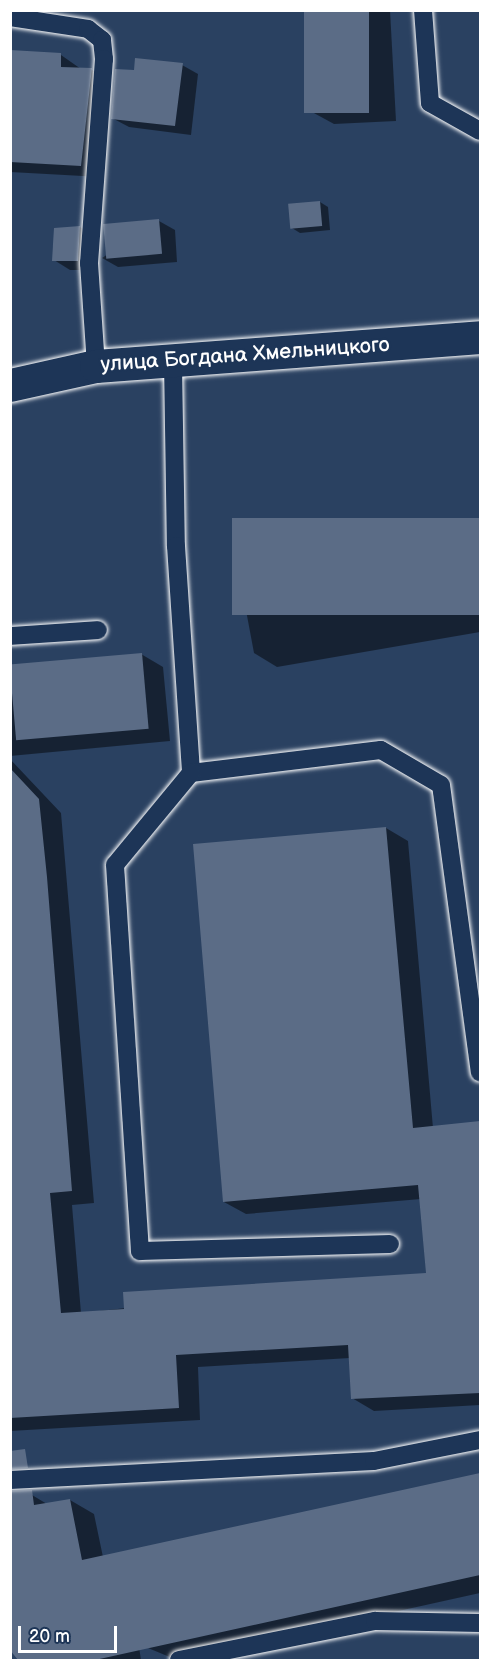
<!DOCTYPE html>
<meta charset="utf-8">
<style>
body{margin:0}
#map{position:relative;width:491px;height:1671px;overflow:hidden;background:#2a4161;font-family:"Balsamiq Sans",sans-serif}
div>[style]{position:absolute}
.shadow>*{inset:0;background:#0007}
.building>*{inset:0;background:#5b6c86;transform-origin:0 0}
.roads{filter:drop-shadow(0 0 2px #fff) drop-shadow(0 0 2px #fff)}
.service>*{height:18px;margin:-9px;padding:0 9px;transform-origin:9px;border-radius:9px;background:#1d3557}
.minor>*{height:33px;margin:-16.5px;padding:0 16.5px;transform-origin:16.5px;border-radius:16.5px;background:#1d3557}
span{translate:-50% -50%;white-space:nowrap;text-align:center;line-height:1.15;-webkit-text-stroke:4.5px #1d3557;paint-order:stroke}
.street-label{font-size:21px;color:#fff}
.frame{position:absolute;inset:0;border:12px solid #fff;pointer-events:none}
.scale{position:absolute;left:18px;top:1626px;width:99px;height:27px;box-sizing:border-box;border:3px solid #fff;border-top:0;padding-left:8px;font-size:18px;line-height:21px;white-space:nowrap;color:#fff;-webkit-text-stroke:4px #1d3557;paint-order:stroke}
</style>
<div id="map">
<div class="shadow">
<i style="clip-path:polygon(307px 10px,390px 10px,396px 121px,334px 124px,312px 112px)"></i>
<i style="clip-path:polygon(10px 52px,61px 55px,81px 69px,92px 70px,111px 81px,101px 177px,10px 172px)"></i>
<i style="clip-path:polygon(182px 65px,198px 74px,191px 135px,129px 127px,112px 118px,135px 71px)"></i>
<i style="clip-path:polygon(320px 202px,328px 207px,330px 230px,300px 233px,292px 228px)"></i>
<i style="clip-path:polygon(159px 221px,175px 230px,177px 262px,118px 267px,102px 258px)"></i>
<i style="clip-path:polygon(80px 227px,96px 237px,94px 270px,70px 270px,54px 260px,56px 229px)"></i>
<i style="clip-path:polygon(480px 518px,480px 632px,277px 667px,254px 653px,237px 562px)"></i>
<i style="clip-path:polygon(141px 654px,163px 667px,170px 741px,10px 756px,10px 668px)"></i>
<i style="clip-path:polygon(10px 759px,61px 813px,94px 1203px,72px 1205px,81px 1313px,428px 1275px,421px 1199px,246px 1214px,224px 1202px,386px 828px,408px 841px,433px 1128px,480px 1123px,480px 1405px,374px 1411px,352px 1398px,350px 1358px,198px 1367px,200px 1420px,10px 1431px)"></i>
<i style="clip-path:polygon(480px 1474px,480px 1593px,177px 1660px,148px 1648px,135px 1620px,141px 1660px,20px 1660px,10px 1647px,32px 1495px,47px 1504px,70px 1500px,94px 1514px,103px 1557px)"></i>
</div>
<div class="building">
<i style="left:304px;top:10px;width:65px;height:103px"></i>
<i style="clip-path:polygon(10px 50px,61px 53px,61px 67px,92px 68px,81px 166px,10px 162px)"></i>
<i style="clip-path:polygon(135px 58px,183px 63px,175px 126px,111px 119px,115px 69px,134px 70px)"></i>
<i style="left:320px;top:201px;width:25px;height:32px;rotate:85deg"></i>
<i style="left:159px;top:219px;width:35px;height:56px;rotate:85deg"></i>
<i style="clip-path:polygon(80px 226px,78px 261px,52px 261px,54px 228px)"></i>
<i style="left:480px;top:518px;width:97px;height:248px;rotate:90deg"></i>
<i style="left:142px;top:653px;width:76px;height:133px;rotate:85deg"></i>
<i style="clip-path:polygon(10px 768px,39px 799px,47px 877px,72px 1191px,50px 1193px,61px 1313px,124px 1309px,123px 1292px,426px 1273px,418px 1185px,223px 1202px,193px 844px,386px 827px,413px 1128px,480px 1121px,480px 1393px,351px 1399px,348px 1345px,176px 1355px,179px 1408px,10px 1418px)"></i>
<i style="clip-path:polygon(25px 1449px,28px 1468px,10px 1469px,10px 1451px)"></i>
<i style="clip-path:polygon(480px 1473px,480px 1575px,95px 1660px,18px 1660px,10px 1650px,10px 1491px,32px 1490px,34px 1505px,70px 1499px,82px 1560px)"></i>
</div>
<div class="roads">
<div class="service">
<i style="left:423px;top:10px;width:93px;rotate:85.7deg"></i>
<i style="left:430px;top:103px;width:57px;rotate:29.2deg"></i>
<i style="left:10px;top:17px;width:79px;rotate:8.7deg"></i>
<i style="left:88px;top:29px;width:18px;rotate:38deg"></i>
<i style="left:102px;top:40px;width:19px;rotate:84deg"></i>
<i style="left:104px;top:59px;width:205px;rotate:94.2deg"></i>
<i style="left:89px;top:263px;width:103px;rotate:86.1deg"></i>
<i style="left:173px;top:363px;width:183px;rotate:89.1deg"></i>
<i style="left:176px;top:546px;width:227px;rotate:86.2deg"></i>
<i style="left:191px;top:773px;width:191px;rotate:-6.9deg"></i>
<i style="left:381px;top:750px;width:69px;rotate:30.3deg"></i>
<i style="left:441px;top:785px;width:290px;rotate:82.3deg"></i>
<i style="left:10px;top:636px;width:88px;rotate:-3.9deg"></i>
<i style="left:191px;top:773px;width:119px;rotate:129.6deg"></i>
<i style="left:115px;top:865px;width:387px;rotate:86.3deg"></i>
<i style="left:140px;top:1251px;width:250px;rotate:-1.6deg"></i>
<i style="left:10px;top:1480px;width:364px;rotate:-3deg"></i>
<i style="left:374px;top:1461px;width:108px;rotate:-11.2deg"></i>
<i style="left:179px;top:1660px;width:200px;rotate:-11.3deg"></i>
<i style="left:375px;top:1621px;width:105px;rotate:1.1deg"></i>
</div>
<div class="minor">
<i style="left:10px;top:385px;width:88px;rotate:-12.5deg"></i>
<i style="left:96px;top:366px;width:385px;rotate:-4.3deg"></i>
</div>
</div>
<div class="street-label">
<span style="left:245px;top:355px;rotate:-4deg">улица Богдана Хмельницкого</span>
</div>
<div class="frame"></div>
<div class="scale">20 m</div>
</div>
